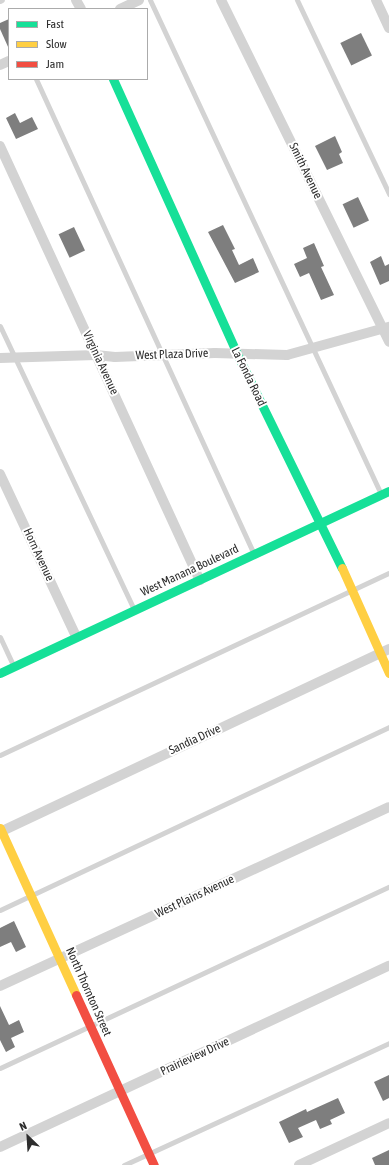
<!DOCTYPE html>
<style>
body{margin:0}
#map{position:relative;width:389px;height:1165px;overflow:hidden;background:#fff;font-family:"Asap Condensed",sans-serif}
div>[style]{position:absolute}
.building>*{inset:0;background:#7e7e7e;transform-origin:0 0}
.lane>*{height:5px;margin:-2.5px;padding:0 2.5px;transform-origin:2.5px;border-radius:2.5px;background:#d3d3d3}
.street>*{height:10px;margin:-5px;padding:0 5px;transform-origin:5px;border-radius:5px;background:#d3d3d3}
.fast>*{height:9px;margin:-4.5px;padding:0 4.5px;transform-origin:4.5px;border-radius:4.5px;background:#16e098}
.slow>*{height:9px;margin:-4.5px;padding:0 4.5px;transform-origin:4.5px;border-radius:4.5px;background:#ffcf43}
.jam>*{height:9px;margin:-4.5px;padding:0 4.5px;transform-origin:4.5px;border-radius:4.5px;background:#f24e42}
span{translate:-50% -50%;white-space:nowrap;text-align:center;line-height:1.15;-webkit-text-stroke:4px #fff;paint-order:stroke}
.street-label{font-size:12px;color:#2e2e2e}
.legend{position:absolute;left:8px;top:8px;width:140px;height:72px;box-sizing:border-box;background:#fff;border:1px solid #ababab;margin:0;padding:5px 7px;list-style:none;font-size:12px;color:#2e2e2e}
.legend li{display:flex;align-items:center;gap:8px;height:20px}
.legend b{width:20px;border:1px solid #ababab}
.north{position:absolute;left:8px;top:1117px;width:40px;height:40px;-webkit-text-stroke:3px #fff;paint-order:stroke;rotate:335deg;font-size:11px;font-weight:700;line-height:16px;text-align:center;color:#2e2e2e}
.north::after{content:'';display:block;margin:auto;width:14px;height:18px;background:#2e2e2e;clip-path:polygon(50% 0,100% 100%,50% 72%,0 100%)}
</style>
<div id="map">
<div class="building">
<i style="clip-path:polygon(9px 19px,9px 49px,0 29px,0 23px)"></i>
<i style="left:361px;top:33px;width:25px;height:23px;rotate:64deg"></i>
<i style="clip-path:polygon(15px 113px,20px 123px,32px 117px,38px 129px,16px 139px,6px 118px)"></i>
<i style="clip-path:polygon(335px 136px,342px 152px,339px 154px,343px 163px,327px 170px,315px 146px)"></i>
<i style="left:358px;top:197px;width:26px;height:17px;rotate:65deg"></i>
<i style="clip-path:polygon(223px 225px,235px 249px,232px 250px,239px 265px,253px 258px,259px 272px,235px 283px,208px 232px)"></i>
<i style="left:74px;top:227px;width:26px;height:17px;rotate:65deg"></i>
<i style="clip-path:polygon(314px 243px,324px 266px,321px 267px,334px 295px,321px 300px,309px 273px,300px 277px,294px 264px,307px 258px,303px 248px)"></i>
<i style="clip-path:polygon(381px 256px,385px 266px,389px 264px,389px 281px,380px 285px,370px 262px)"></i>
<i style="clip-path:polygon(14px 921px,26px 947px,16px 952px,11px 942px,0 947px,0 928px)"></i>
<i style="clip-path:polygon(0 1006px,9px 1025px,19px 1020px,24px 1032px,11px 1038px,15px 1047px,6px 1052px,0 1040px)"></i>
<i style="clip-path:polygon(389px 1075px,389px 1098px,383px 1101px,374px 1082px)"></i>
<i style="clip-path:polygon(338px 1098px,345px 1113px,330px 1120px,332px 1124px,320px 1129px,316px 1120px,298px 1128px,303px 1137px,289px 1143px,279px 1122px,306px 1109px,307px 1112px)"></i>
<i style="clip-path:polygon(389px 1150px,389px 1165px,375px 1165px,372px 1158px)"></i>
</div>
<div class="lane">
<i style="left:150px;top:0;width:545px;rotate:64.94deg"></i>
<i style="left:297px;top:0;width:215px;rotate:64.6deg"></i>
<i style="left:0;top:1px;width:2px;rotate:-27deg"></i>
<i style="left:36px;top:79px;width:520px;rotate:65.36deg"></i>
<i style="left:0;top:326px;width:313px;rotate:64.7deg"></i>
<i style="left:0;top:637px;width:31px;rotate:65deg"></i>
<i style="left:0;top:755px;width:429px;rotate:-25.1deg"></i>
<i style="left:0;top:910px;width:430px;rotate:-25.2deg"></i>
<i style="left:0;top:1068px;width:429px;rotate:-25deg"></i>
<i style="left:124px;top:1165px;width:292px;rotate:-24.7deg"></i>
</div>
<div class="street">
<i style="left:76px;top:0;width:10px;rotate:61deg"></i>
<i style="left:221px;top:0;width:381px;rotate:63.8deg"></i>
<i style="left:376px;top:0;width:31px;rotate:65deg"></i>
<i style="left:120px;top:9px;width:21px;rotate:-25deg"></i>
<i style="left:0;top:65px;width:10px;rotate:-24deg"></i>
<i style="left:0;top:146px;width:478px;rotate:65.3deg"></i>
<i style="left:0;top:358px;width:96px;rotate:-1.8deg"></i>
<i style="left:96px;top:355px;width:19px;rotate:6deg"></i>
<i style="left:115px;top:357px;width:100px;rotate:-2.3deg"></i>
<i style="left:215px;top:353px;width:72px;rotate:1.6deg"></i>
<i style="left:287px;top:355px;width:106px;rotate:-15.4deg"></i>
<i style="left:0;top:474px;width:179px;rotate:64.9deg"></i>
<i style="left:0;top:832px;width:430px;rotate:-25.2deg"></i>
<i style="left:0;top:986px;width:428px;rotate:-24.7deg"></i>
<i style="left:0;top:1147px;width:429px;rotate:-25deg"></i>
<i style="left:299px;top:1165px;width:99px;rotate:-25deg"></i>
</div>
<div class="fast">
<i style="left:113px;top:79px;width:302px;rotate:65.7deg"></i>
<i style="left:237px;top:354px;width:238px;rotate:63.9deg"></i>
<i style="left:0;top:673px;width:429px;rotate:-25.1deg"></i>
</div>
<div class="slow">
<i style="left:342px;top:568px;width:115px;rotate:65.9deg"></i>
<i style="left:0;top:828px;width:183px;rotate:65.5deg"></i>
</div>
<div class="jam">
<i style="left:76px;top:995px;width:187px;rotate:65.4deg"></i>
</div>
<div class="street-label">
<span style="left:305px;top:171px;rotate:64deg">Smith Avenue</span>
<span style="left:172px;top:355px;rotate:-2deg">West Plaza Drive</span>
<span style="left:100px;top:363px;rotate:65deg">Virginia Avenue</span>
<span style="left:248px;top:377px;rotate:64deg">La Fonda Road</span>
<span style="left:38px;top:555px;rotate:65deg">Horn Avenue</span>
<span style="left:190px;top:571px;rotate:-25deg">West Manana Boulevard</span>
<span style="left:195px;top:740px;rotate:-25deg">Sandia Drive</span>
<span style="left:195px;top:897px;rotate:-25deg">West Plains Avenue</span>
<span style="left:88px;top:992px;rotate:66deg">North Thornton Street</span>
<span style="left:195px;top:1057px;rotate:-25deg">Prairieview Drive</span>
</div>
<ul class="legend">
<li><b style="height:5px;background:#16e098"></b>Fast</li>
<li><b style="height:5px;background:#ffcf43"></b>Slow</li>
<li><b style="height:5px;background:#f24e42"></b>Jam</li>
</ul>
<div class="north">N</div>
</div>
